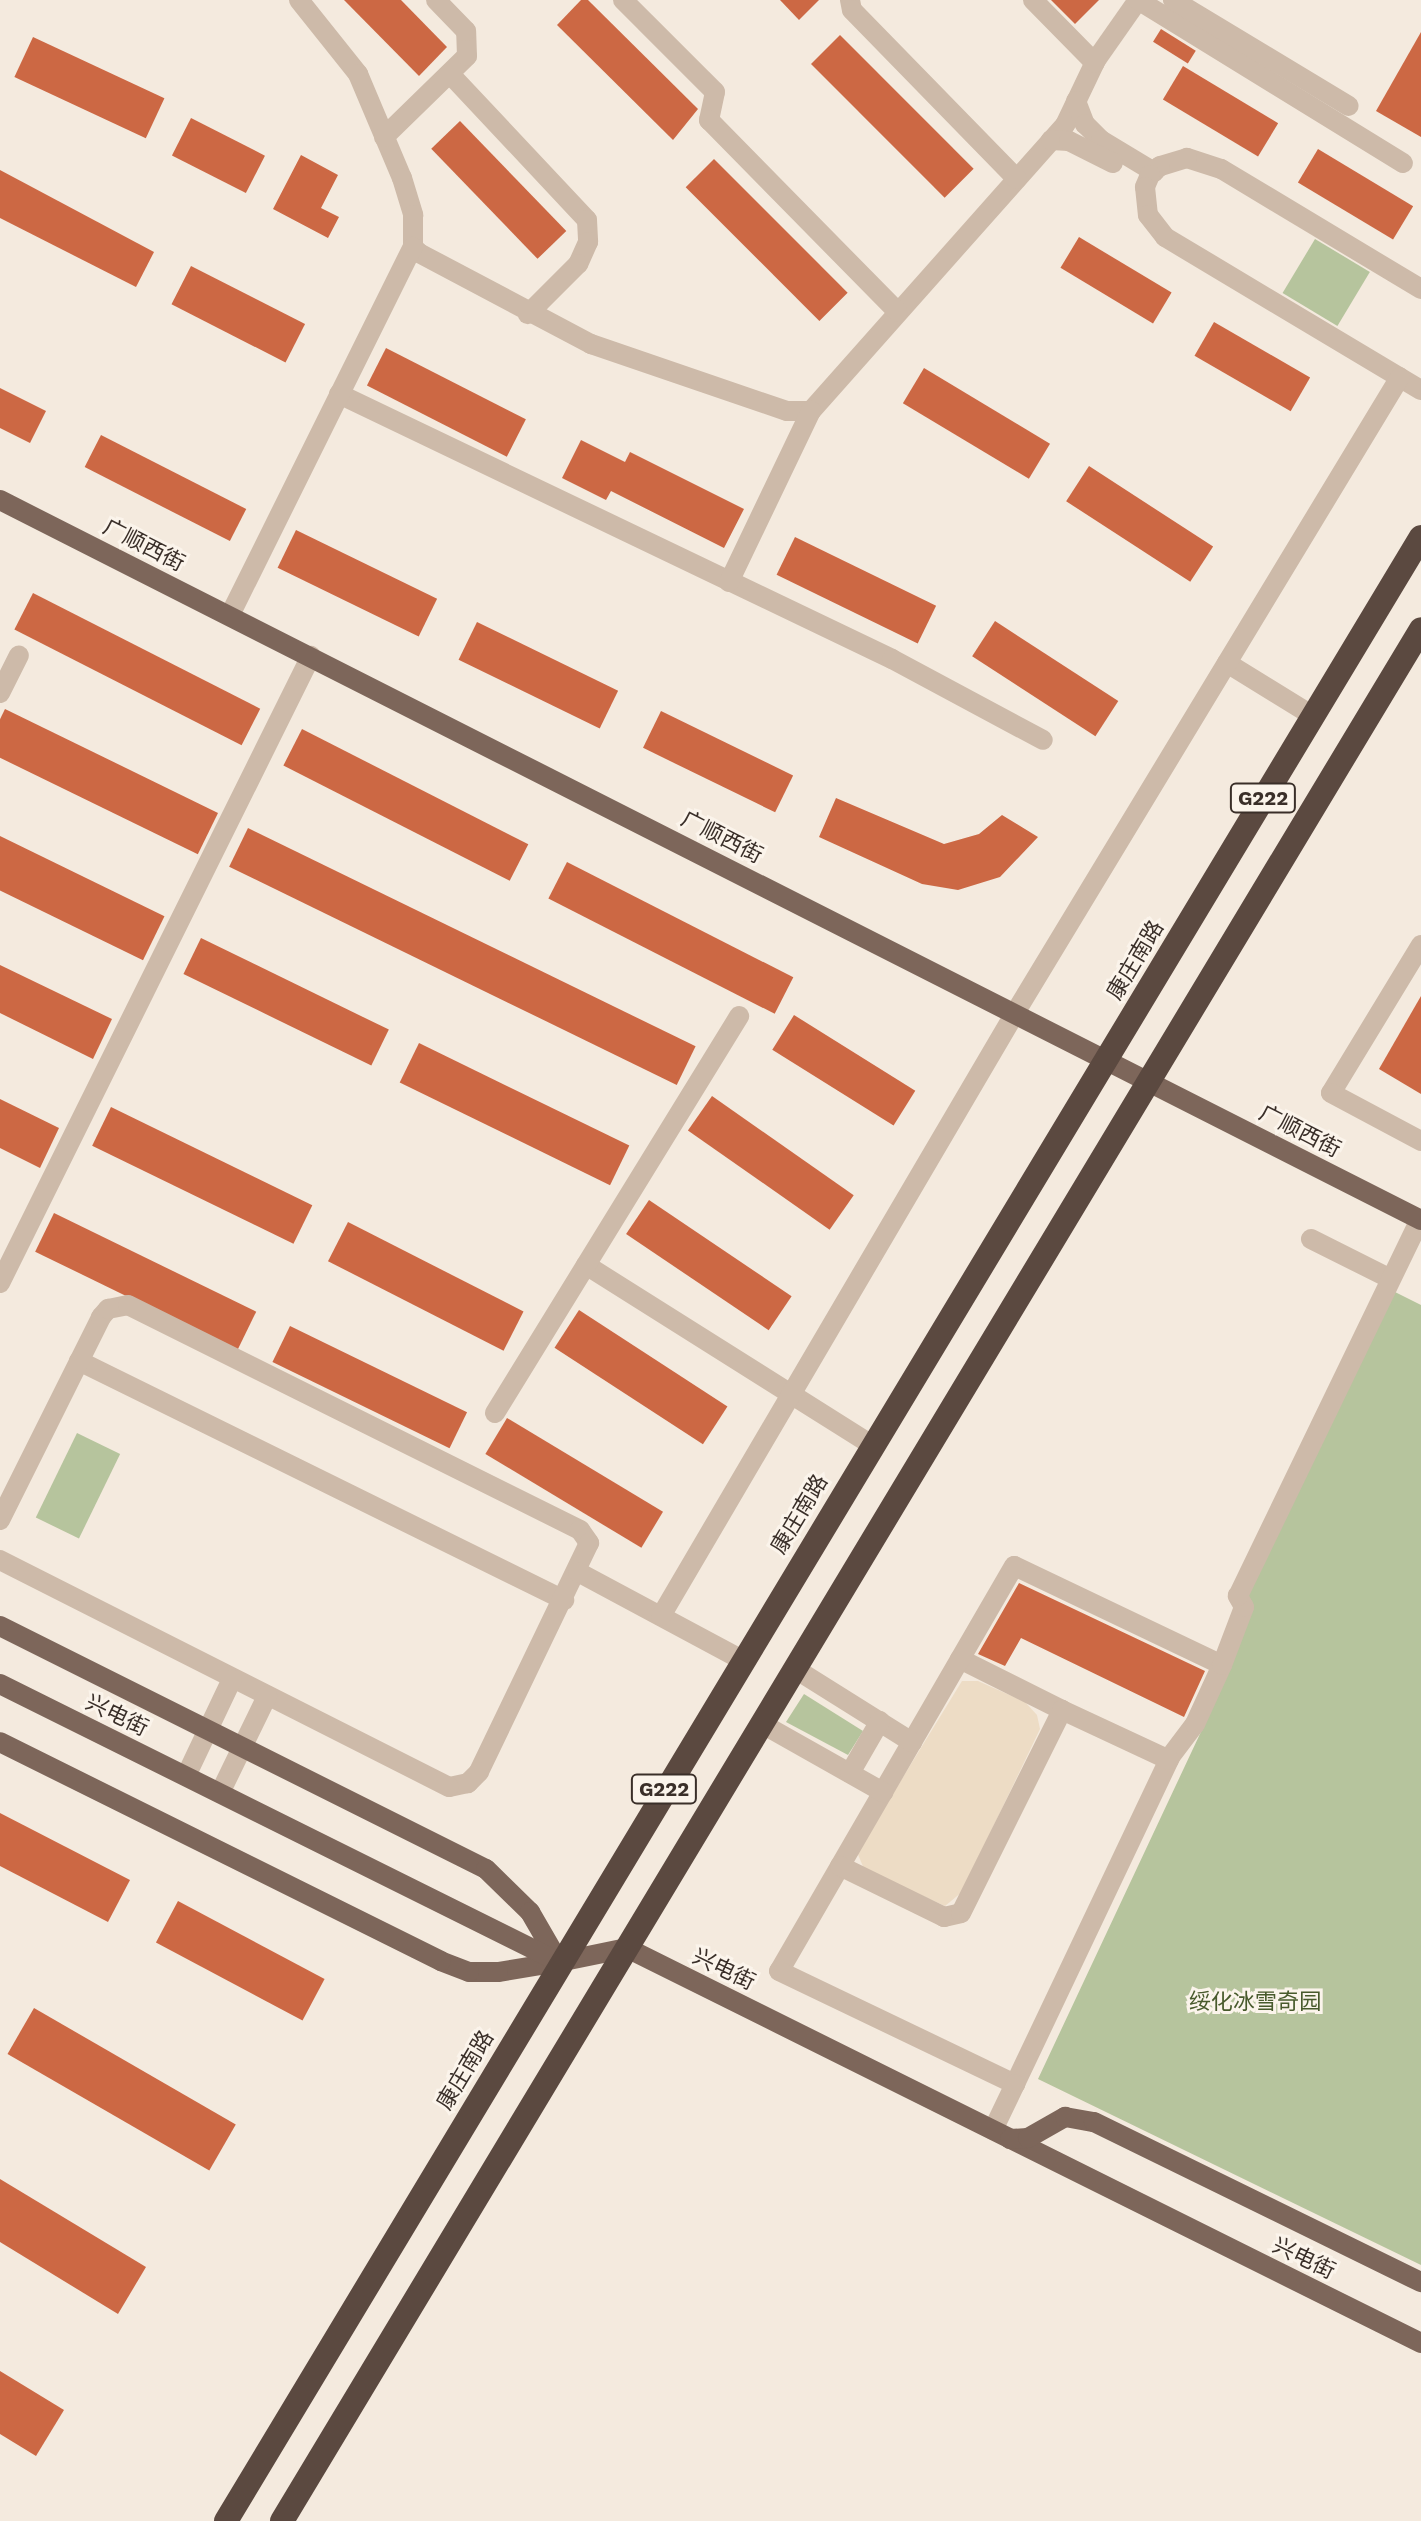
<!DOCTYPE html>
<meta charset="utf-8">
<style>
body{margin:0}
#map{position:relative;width:1421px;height:2521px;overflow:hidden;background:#f4eade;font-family:"Work Sans","Noto Sans SC",sans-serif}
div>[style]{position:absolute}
.green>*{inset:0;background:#b6c49d;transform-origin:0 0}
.plaza>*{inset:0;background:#eddcc5}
.building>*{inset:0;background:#cc6844;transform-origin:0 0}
.minor>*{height:20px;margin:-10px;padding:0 10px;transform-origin:10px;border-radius:10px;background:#cdbaa9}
.major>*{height:20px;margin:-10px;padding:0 10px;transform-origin:10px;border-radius:10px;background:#7d665a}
.highway>*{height:24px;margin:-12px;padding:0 12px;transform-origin:12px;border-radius:12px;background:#5b4940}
span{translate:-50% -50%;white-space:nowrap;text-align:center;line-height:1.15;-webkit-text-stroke:6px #fbf4eb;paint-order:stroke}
.shield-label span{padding:2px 6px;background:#fbf4eb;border:2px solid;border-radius:6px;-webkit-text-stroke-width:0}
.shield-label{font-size:20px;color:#3a2f29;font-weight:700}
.street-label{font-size:22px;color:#3a2f29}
.park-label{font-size:22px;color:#485a2c}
</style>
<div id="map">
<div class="green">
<i style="left:1315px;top:239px;width:64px;height:63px;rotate:31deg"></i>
<i style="clip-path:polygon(1395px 1292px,1421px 1305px,1421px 2265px,1038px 2079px,1222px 1687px,1247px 1596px)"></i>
<i style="left:77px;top:1433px;width:48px;height:94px;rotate:26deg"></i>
<i style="clip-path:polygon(804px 1694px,863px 1731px,848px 1755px,786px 1722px)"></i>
</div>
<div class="plaza">
<i style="clip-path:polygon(962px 1681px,978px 1681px,1025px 1702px,1037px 1715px,1040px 1729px,962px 1892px,945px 1906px,864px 1869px,857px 1852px)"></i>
</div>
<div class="building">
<i style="clip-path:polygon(344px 0,401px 0,447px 47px,419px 76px)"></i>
<i style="clip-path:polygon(581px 0,588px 0,698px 109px,673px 140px,557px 25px)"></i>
<i style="clip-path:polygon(780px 0,819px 0,799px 20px)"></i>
<i style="clip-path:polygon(1051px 0,1099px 0,1075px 24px)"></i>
<i style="left:1161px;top:29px;width:41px;height:15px;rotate:32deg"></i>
<i style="clip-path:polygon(1421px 32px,1421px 137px,1376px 111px)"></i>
<i style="left:840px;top:35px;width:189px;height:41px;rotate:45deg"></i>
<i style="left:33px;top:37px;width:145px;height:44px;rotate:25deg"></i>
<i style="left:1183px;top:66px;width:111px;height:39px;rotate:31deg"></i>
<i style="left:191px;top:118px;width:83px;height:42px;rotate:27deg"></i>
<i style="left:460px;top:121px;width:153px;height:40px;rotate:46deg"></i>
<i style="left:1318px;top:149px;width:111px;height:39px;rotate:31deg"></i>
<i style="clip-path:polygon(301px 155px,338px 175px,321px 208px,339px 217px,328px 238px,273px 209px)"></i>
<i style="left:714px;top:159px;width:189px;height:40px;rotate:45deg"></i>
<i style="clip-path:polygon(0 170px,154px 252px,136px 287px,0 218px)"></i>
<i style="left:1079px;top:237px;width:108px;height:36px;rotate:31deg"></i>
<i style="left:191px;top:266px;width:128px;height:43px;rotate:27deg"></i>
<i style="left:1214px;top:322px;width:111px;height:39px;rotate:30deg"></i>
<i style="left:386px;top:348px;width:157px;height:42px;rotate:27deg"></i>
<i style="left:924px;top:368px;width:147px;height:41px;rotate:31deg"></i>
<i style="clip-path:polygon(0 388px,46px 411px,30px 443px,0 428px)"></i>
<i style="left:101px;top:435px;width:163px;height:36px;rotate:27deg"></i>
<i style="clip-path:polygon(581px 440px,625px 462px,630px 452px,744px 509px,724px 548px,611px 491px,606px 500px,562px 478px)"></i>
<i style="left:1089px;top:466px;width:148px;height:42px;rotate:33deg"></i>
<i style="left:296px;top:530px;width:157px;height:42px;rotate:26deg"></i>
<i style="left:795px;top:537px;width:157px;height:42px;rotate:26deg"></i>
<i style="left:33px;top:593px;width:255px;height:41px;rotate:27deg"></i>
<i style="left:995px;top:621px;width:147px;height:42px;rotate:33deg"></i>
<i style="left:477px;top:622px;width:157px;height:42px;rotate:26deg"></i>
<i style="left:5px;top:709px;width:237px;height:46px;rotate:26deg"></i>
<i style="left:661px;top:711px;width:147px;height:41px;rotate:26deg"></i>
<i style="left:302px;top:729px;width:254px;height:41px;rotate:27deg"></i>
<i style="clip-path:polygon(836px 798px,944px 844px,979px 834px,1002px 815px,1038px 837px,1000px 877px,958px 890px,922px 884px,819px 837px)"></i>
<i style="left:248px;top:828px;width:498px;height:43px;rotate:26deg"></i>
<i style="left:0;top:836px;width:183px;height:49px;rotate:26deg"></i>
<i style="left:567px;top:862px;width:254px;height:41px;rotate:27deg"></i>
<i style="left:201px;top:938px;width:209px;height:40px;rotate:26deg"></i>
<i style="clip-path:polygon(0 965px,112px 1019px,93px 1059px,0 1013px)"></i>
<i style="clip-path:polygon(1421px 996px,1421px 1094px,1379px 1069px)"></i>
<i style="left:794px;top:1015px;width:143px;height:41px;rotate:32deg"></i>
<i style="left:419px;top:1043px;width:234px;height:44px;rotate:26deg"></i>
<i style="left:712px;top:1096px;width:173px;height:42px;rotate:35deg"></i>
<i style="clip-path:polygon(0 1099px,59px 1128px,40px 1168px,0 1148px)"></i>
<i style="left:111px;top:1107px;width:224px;height:43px;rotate:26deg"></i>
<i style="left:649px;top:1200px;width:172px;height:41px;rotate:34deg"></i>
<i style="left:54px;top:1213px;width:225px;height:43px;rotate:26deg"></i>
<i style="left:348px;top:1222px;width:197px;height:44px;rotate:27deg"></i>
<i style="left:579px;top:1310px;width:177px;height:45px;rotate:33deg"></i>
<i style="left:290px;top:1326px;width:197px;height:40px;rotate:26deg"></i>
<i style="left:507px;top:1418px;width:182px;height:42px;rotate:31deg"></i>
<i style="clip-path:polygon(1019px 1583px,1205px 1671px,1184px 1717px,1021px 1638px,1005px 1666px,978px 1654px)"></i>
<i style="clip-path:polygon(0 1813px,130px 1880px,108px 1922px,0 1866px)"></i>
<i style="left:178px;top:1901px;width:166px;height:47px;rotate:28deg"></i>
<i style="left:34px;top:2008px;width:233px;height:53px;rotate:30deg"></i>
<i style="clip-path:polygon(0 2179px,146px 2267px,118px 2314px,0 2242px)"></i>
<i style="clip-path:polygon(0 2371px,64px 2410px,36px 2456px,0 2434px)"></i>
</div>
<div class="minor">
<i style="left:299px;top:0;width:95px;rotate:51.4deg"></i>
<i style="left:358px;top:74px;width:113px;rotate:67.1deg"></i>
<i style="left:402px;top:178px;width:39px;rotate:73deg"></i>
<i style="left:413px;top:215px;width:32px;rotate:90deg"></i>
<i style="left:413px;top:247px;width:8px;rotate:45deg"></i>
<i style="left:419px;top:253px;width:195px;rotate:27.9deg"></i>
<i style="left:591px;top:344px;width:207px;rotate:18.9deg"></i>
<i style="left:787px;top:411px;width:24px"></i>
<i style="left:811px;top:411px;width:383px;rotate:-48.4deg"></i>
<i style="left:1065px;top:125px;width:72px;rotate:-64.5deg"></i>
<i style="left:1096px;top:60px;width:73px;rotate:-55deg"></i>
<i style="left:1138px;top:0;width:311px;rotate:31.6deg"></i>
<i style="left:623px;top:0;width:130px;rotate:45deg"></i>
<i style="left:715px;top:92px;width:29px;rotate:102deg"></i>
<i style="left:709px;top:120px;width:269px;rotate:45.5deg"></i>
<i style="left:850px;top:0;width:10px;rotate:79deg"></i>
<i style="left:852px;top:10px;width:236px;rotate:45.7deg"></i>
<i style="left:1033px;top:0;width:88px;rotate:45.5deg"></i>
<i style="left:1173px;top:0;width:205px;rotate:31.1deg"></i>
<i style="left:450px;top:74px;width:200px;rotate:46.8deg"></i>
<i style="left:587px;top:220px;width:22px;rotate:87deg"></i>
<i style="left:588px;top:242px;width:24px;rotate:114deg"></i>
<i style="left:578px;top:264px;width:71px;rotate:135deg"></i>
<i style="left:1076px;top:101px;width:25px;rotate:69deg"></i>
<i style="left:1085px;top:124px;width:23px;rotate:45deg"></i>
<i style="left:1101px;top:140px;width:62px;rotate:31.1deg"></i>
<i style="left:384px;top:137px;width:116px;rotate:-44.3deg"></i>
<i style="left:467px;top:56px;width:25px;rotate:-92deg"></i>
<i style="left:466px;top:31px;width:43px;rotate:-134.1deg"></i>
<i style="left:1051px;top:140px;width:18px;rotate:3deg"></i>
<i style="left:1069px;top:141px;width:49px;rotate:26.6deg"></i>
<i style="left:1421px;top:289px;width:233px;rotate:-149deg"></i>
<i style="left:1221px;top:169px;width:36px;rotate:-162deg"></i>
<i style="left:1187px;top:158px;width:28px;rotate:163deg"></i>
<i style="left:1160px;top:166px;width:13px;rotate:138deg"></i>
<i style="left:1150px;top:175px;width:13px;rotate:113deg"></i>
<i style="left:1145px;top:187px;width:28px;rotate:84deg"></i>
<i style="left:1148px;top:215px;width:28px;rotate:52deg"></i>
<i style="left:1165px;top:237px;width:298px;rotate:30.9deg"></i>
<i style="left:339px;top:394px;width:613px;rotate:25.6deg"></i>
<i style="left:892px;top:659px;width:171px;rotate:28.2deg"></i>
<i style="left:729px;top:582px;width:190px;rotate:-64.4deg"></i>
<i style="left:230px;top:615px;width:411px;rotate:-63.6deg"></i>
<i style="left:1227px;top:663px;width:101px;rotate:31.6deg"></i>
<i style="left:0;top:693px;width:42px;rotate:-63.4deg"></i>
<i style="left:1421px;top:945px;width:173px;rotate:121.3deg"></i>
<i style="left:1331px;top:1093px;width:102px;rotate:28.1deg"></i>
<i style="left:1311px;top:1239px;width:89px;rotate:26.6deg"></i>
<i style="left:586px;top:1265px;width:338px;rotate:32.2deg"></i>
<i style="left:0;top:1283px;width:700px;rotate:-63.62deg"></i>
<i style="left:79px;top:1361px;width:541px;rotate:26.23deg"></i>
<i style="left:495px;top:1413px;width:466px;rotate:-58.4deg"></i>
<i style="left:0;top:1520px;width:227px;rotate:-63.5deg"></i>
<i style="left:101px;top:1317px;width:11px;rotate:-49deg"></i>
<i style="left:108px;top:1309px;width:20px;rotate:-11deg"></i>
<i style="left:128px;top:1305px;width:505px;rotate:26.46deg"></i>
<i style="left:580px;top:1530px;width:16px;rotate:55deg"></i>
<i style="left:589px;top:1543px;width:254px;rotate:115.7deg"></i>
<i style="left:479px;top:1772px;width:16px;rotate:135deg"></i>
<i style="left:468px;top:1783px;width:19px;rotate:168deg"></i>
<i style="left:449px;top:1787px;width:503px;rotate:-153.18deg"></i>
<i style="left:578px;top:1572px;width:186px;rotate:28.2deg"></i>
<i style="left:661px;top:1616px;width:699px;rotate:-59.58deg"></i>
<i style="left:1015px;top:1013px;width:743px;rotate:-58.81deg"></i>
<i style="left:960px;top:1659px;width:114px;rotate:26.6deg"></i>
<i style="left:1222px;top:1665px;width:230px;rotate:-154.5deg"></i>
<i style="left:1014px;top:1566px;width:468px;rotate:120.1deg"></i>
<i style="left:779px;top:1971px;width:262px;rotate:25.6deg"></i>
<i style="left:1015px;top:2084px;width:362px;rotate:-64.6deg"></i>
<i style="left:1170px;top:1757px;width:41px;rotate:-52.9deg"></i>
<i style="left:1195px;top:1724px;width:65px;rotate:-65.4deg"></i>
<i style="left:1222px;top:1665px;width:62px;rotate:-69.2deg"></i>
<i style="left:1244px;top:1607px;width:13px;rotate:-119deg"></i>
<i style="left:1238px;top:1596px;width:418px;rotate:-64.2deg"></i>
<i style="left:797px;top:1670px;width:136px;rotate:32.1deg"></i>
<i style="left:764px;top:1725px;width:137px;rotate:29.4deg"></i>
<i style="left:850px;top:1773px;width:60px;rotate:-60deg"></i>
<i style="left:186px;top:1776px;width:107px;rotate:-64.6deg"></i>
<i style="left:220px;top:1793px;width:108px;rotate:-64.1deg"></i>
<i style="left:840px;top:1866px;width:116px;rotate:26.1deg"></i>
<i style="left:944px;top:1917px;width:17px;rotate:-13deg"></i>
<i style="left:961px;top:1913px;width:227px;rotate:-63.5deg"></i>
<i style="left:1062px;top:1710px;width:118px;rotate:25deg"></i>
<i style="left:993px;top:2130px;width:51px;rotate:-64.4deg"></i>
</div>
<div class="major">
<i style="left:0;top:500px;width:1593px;rotate:26.87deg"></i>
<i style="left:0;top:1626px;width:543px;rotate:26.57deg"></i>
<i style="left:486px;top:1869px;width:62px;rotate:44.3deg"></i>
<i style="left:530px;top:1912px;width:58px;rotate:59.9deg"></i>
<i style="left:559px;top:1962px;width:62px;rotate:170.7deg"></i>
<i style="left:498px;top:1972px;width:29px;rotate:180deg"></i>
<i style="left:469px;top:1972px;width:30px;rotate:-159deg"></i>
<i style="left:441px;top:1961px;width:492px;rotate:-153.6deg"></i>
<i style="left:0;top:1684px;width:624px;rotate:26.44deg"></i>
<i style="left:559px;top:1962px;width:69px;rotate:-11.6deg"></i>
<i style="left:627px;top:1948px;width:887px;rotate:26.45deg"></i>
<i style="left:1010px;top:2139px;width:18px;rotate:-3deg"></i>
<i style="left:1028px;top:2138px;width:43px;rotate:-29.6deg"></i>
<i style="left:1065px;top:2117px;width:29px;rotate:10deg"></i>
<i style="left:1094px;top:2122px;width:364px;rotate:26.1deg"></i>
</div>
<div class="highway">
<i style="left:226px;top:2521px;width:2316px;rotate:-58.94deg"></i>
<i style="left:282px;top:2521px;width:2208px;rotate:-58.95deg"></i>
</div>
<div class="shield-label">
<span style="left:1263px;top:798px">G222</span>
<span style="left:664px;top:1789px">G222</span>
</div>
<div class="street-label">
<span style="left:144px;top:545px;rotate:27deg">广顺西街</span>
<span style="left:722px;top:837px;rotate:27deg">广顺西街</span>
<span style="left:1135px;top:960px;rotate:-59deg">康庄南路</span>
<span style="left:1300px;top:1131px;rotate:27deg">广顺西街</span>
<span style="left:799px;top:1514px;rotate:-59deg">康庄南路</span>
<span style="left:117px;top:1715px;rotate:26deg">兴电街</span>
<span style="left:724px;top:1969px;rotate:26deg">兴电街</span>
<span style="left:465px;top:2070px;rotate:-59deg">康庄南路</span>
<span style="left:1304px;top:2258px;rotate:26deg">兴电街</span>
</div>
<div class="park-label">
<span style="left:1255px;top:2002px">绥化冰雪奇园</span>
</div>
</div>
